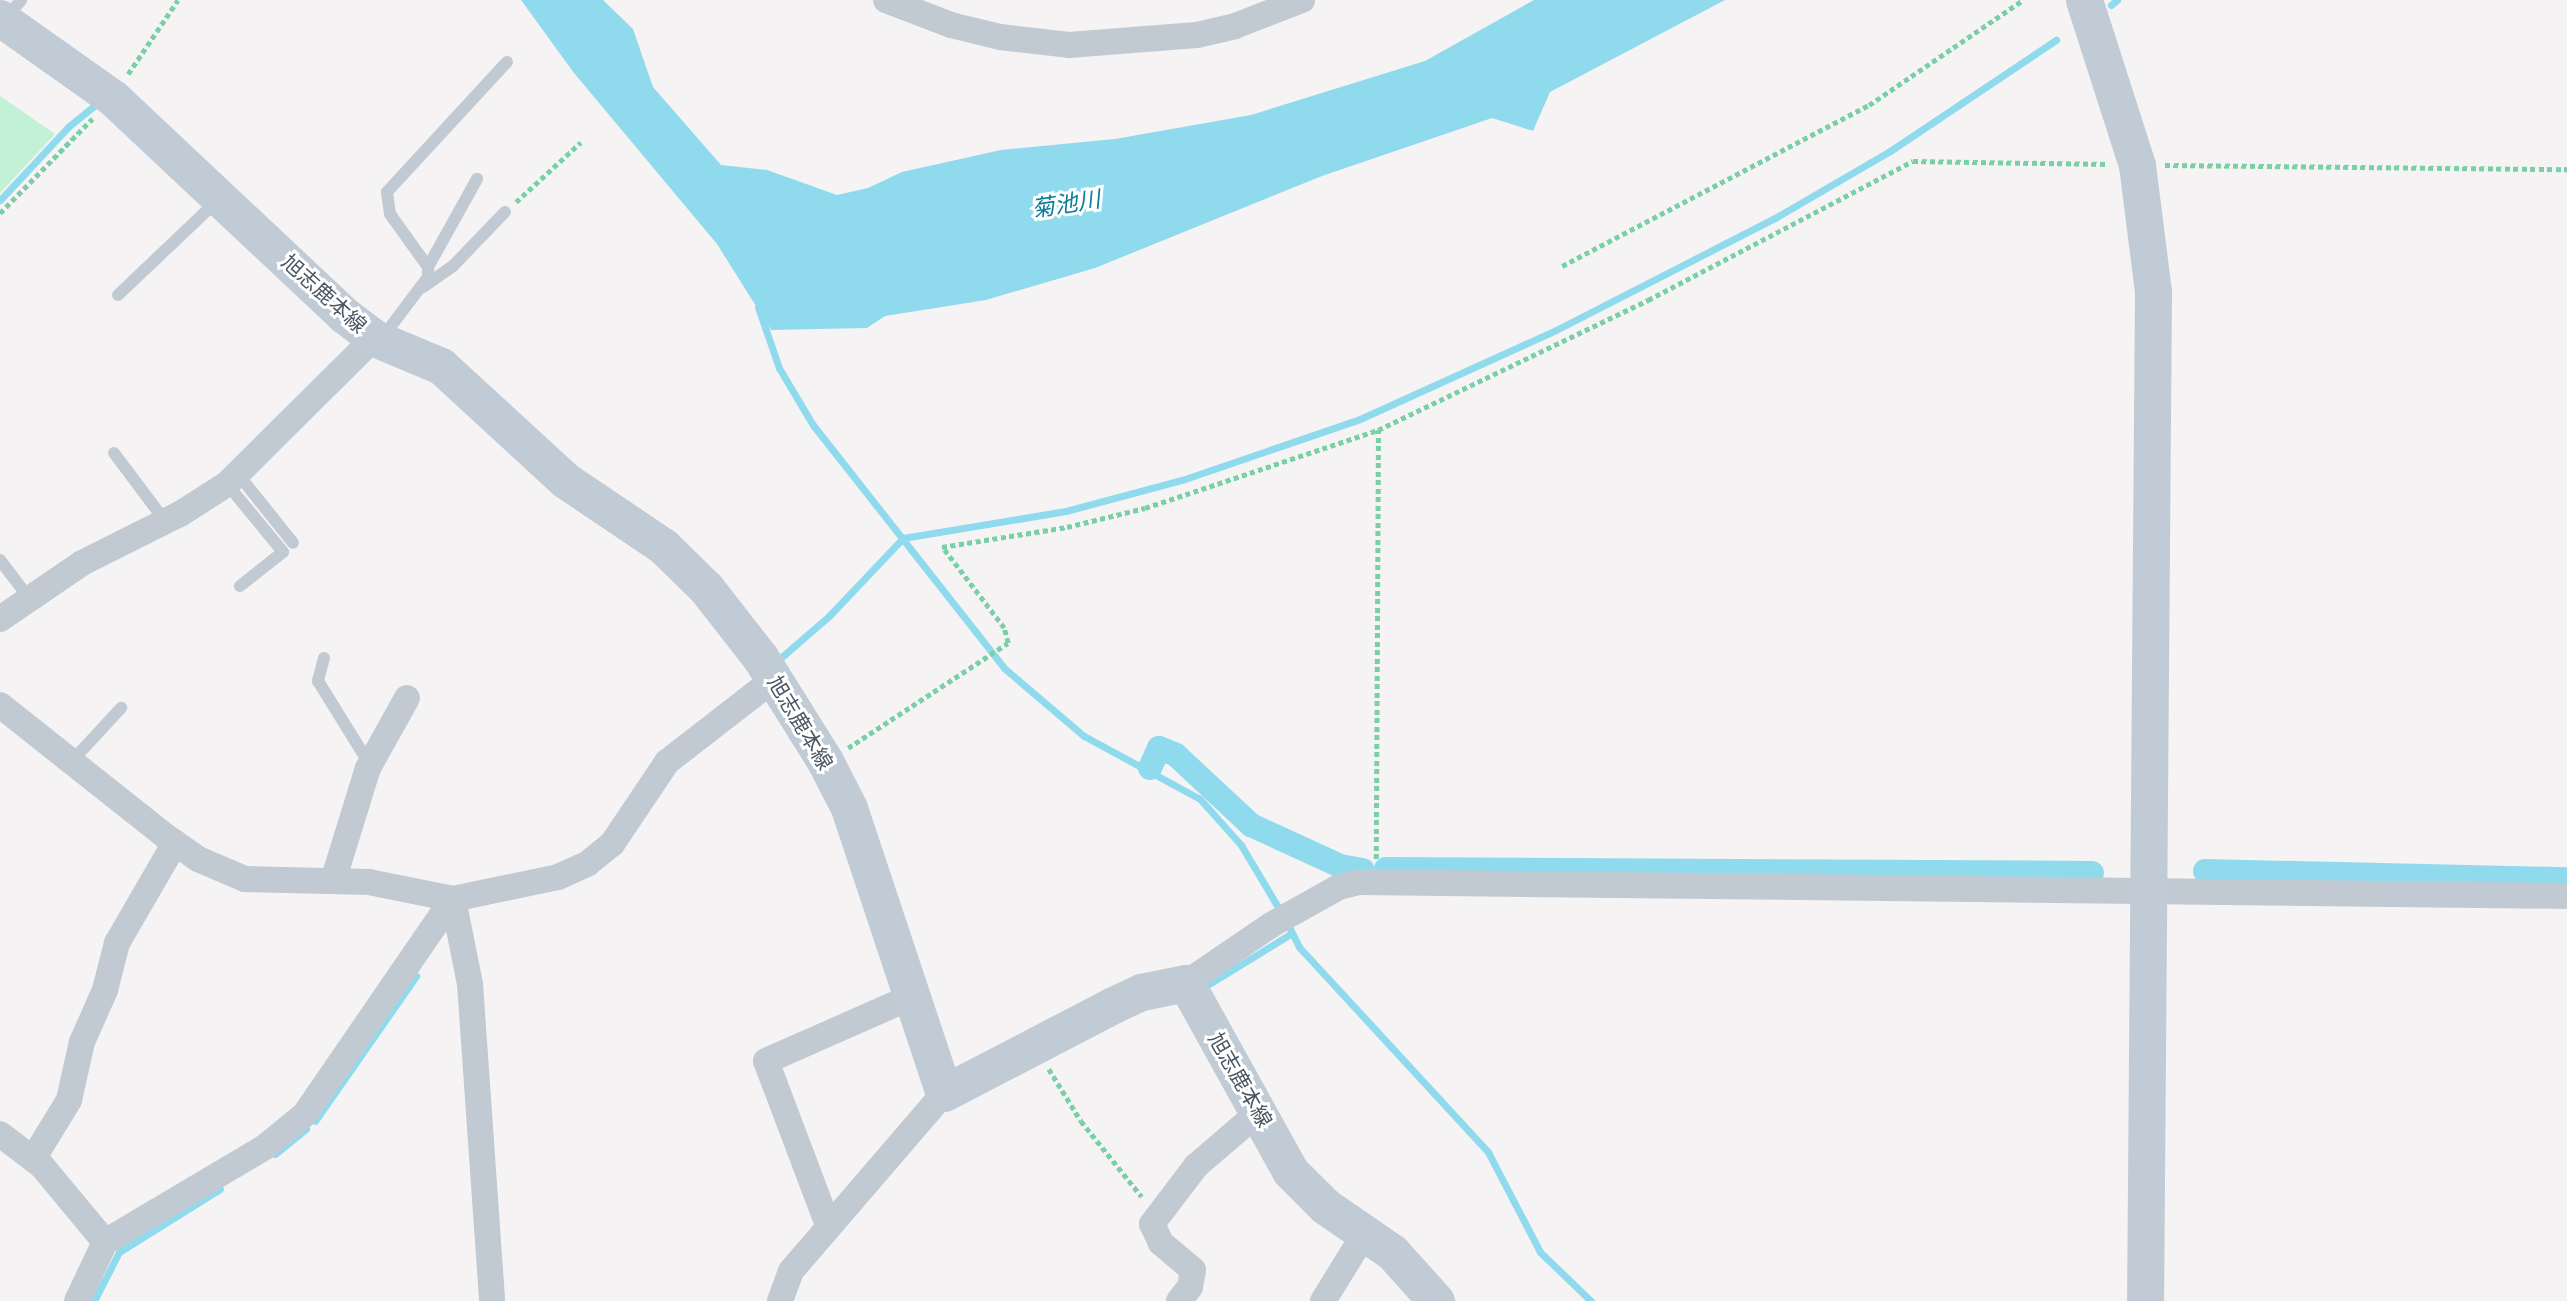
<!DOCTYPE html>
<meta charset="utf-8">
<style>
body{margin:0}
#map{position:relative;width:2567px;height:1301px;overflow:hidden;background:#f5f3f3;font-family:Roboto,"Noto Sans JP",sans-serif}
div>[style]{position:absolute}
.green>*{inset:0;background:#c3f1d5}
.water>*{inset:0;background:#90daee}
.stream>*{height:7px;margin:-3.5px;padding:0 3.5px;transform-origin:3.5px;border-radius:3.5px;background:#90daee}
.canal>*{height:24px;margin:-12px;padding:0 12px;transform-origin:12px;border-radius:12px;background:#90daee}
.path>*{height:4.5px;margin-top:-2.25px;transform-origin:0;background:repeating-linear-gradient(90deg,#7ad0a6 0 5px,transparent 0 8.5px)}
.lane>*{height:12px;margin:-6px;padding:0 6px;transform-origin:6px;border-radius:6px;background:#c1cad2}
.street>*{height:26px;margin:-13px;padding:0 13px;transform-origin:13px;border-radius:13px;background:#c1cad2}
.secondary>*{height:37px;margin:-18.5px;padding:0 18.5px;transform-origin:18.5px;border-radius:18.5px;background:#c1cbd6}
span{translate:-50% -50%;white-space:nowrap;text-align:center;line-height:1.15;-webkit-text-stroke:6px #fff;paint-order:stroke}
.street-label{font-size:21px;color:#4a5661}
.water-label{font-size:23px;color:#0c7c9b;font-style:italic}
</style>
<div id="map">
<div class="green">
<i style="clip-path:polygon(0 96px,55px 134px,0 193px)"></i>
</div>
<div class="water">
<i style="clip-path:polygon(521px 0,603px 0,633px 29px,653px 87px,721px 165px,767px 170px,837px 195px,868px 188px,902px 172px,1001px 150px,1115px 139px,1251px 115px,1425px 61px,1534px 0,1725px 0,1550px 92px,1533px 131px,1492px 118px,1322px 176px,1095px 268px,986px 300px,885px 316px,867px 328px,771px 330px,717px 244px,574px 73px)"></i>
</div>
<div class="stream">
<i style="left:2111px;top:5px;width:8px;rotate:-40deg"></i>
<i style="left:0;top:200px;width:100px;rotate:-47deg"></i>
<i style="left:68px;top:127px;width:38px;rotate:-39deg"></i>
<i style="left:758px;top:307px;width:65px;rotate:71deg"></i>
<i style="left:779px;top:368px;width:66px;rotate:59.2deg"></i>
<i style="left:813px;top:425px;width:309px;rotate:51.8deg"></i>
<i style="left:1004px;top:668px;width:105px;rotate:40.4deg"></i>
<i style="left:1084px;top:736px;width:132px;rotate:28.5deg"></i>
<i style="left:1200px;top:799px;width:62px;rotate:48.3deg"></i>
<i style="left:1241px;top:845px;width:78px;rotate:59.2deg"></i>
<i style="left:777px;top:661px;width:69px;rotate:-40.9deg"></i>
<i style="left:829px;top:616px;width:108px;rotate:-46.5deg"></i>
<i style="left:903px;top:538px;width:165px;rotate:-9.4deg"></i>
<i style="left:1066px;top:511px;width:120px;rotate:-15deg"></i>
<i style="left:1182px;top:480px;width:188px;rotate:-18.9deg"></i>
<i style="left:1360px;top:419px;width:215px;rotate:-24.4deg"></i>
<i style="left:1556px;top:330px;width:246px;rotate:-27.1deg"></i>
<i style="left:1775px;top:218px;width:133px;rotate:-30.2deg"></i>
<i style="left:1890px;top:151px;width:200px;rotate:-33.8deg"></i>
<i style="left:1287px;top:923px;width:27px;rotate:63deg"></i>
<i style="left:1299px;top:947px;width:279px;rotate:47.3deg"></i>
<i style="left:1488px;top:1152px;width:113px;rotate:62.5deg"></i>
<i style="left:1540px;top:1252px;width:71px;rotate:43.9deg"></i>
<i style="left:1209px;top:984px;width:97px;rotate:-31.6deg"></i>
<i style="left:315px;top:1121px;width:177px;rotate:-55.1deg"></i>
<i style="left:275px;top:1154px;width:40px;rotate:-39deg"></i>
<i style="left:94px;top:1301px;width:55px;rotate:-63deg"></i>
<i style="left:119px;top:1252px;width:119px;rotate:-32deg"></i>
</div>
<div class="canal">
<i style="left:1150px;top:768px;width:22px;rotate:-66deg"></i>
<i style="left:1159px;top:748px;width:18px;rotate:22deg"></i>
<i style="left:1176px;top:755px;width:103px;rotate:43deg"></i>
<i style="left:1251px;top:825px;width:98px;rotate:24.7deg"></i>
<i style="left:1340px;top:866px;width:23px;rotate:10deg"></i>
<i style="left:1386px;top:869px;width:706px;rotate:0.32deg"></i>
<i style="left:2205px;top:871px;width:362px;rotate:1.3deg"></i>
</div>
<div class="path">
<i style="left:128px;top:74px;width:89px;rotate:-56deg"></i>
<i style="left:2165px;top:165px;width:402px;rotate:0.6deg"></i>
<i style="left:516px;top:202px;width:88px;rotate:-42.7deg"></i>
<i style="left:0;top:213px;width:132px;rotate:-45.6deg"></i>
<i style="left:1562px;top:266px;width:347px;rotate:-27.7deg"></i>
<i style="left:1869px;top:105px;width:186px;rotate:-34.3deg"></i>
<i style="left:848px;top:748px;width:191px;rotate:-33.3deg"></i>
<i style="left:1008px;top:643px;width:16px;rotate:-105deg"></i>
<i style="left:1004px;top:628px;width:102px;rotate:-127.4deg"></i>
<i style="left:942px;top:547px;width:127px;rotate:-9.1deg"></i>
<i style="left:1067px;top:527px;width:80px;rotate:-13.7deg"></i>
<i style="left:1145px;top:508px;width:246px;rotate:-18.5deg"></i>
<i style="left:1378px;top:430px;width:300px;rotate:-25.7deg"></i>
<i style="left:1648px;top:300px;width:299px;rotate:-27.7deg"></i>
<i style="left:1913px;top:161px;width:195px;rotate:0.9deg"></i>
<i style="left:1376px;top:859px;width:429px;rotate:-89.7deg"></i>
<i style="left:1049px;top:1069px;width:61px;rotate:58.4deg"></i>
<i style="left:1081px;top:1121px;width:97px;rotate:51.2deg"></i>
</div>
<div class="lane">
<i style="left:13px;top:10px;width:13px;rotate:-51deg"></i>
<i style="left:428px;top:267px;width:101px;rotate:-60.9deg"></i>
<i style="left:423px;top:287px;width:37px;rotate:-35deg"></i>
<i style="left:453px;top:266px;width:75px;rotate:-46.1deg"></i>
<i style="left:118px;top:295px;width:137px;rotate:-43.5deg"></i>
<i style="left:382px;top:338px;width:76px;rotate:-53deg"></i>
<i style="left:428px;top:277px;width:10px;rotate:-90deg"></i>
<i style="left:428px;top:267px;width:65px;rotate:-125.6deg"></i>
<i style="left:390px;top:214px;width:22px;rotate:-98deg"></i>
<i style="left:387px;top:192px;width:177px;rotate:-47.3deg"></i>
<i style="left:114px;top:453px;width:85px;rotate:53.1deg"></i>
<i style="left:238px;top:474px;width:88px;rotate:51.4deg"></i>
<i style="left:227px;top:484px;width:88px;rotate:50.5deg"></i>
<i style="left:283px;top:552px;width:55px;rotate:141.7deg"></i>
<i style="left:0;top:560px;width:48px;rotate:52.7deg"></i>
<i style="left:324px;top:658px;width:24px;rotate:105deg"></i>
<i style="left:318px;top:681px;width:99px;rotate:58.2deg"></i>
<i style="left:71px;top:762px;width:74px;rotate:-47.2deg"></i>
</div>
<div class="street">
<i style="left:886px;top:0;width:70px;rotate:21deg"></i>
<i style="left:951px;top:25px;width:50px;rotate:13.8deg"></i>
<i style="left:1000px;top:37px;width:69px;rotate:6.6deg"></i>
<i style="left:1069px;top:45px;width:128px;rotate:-4.5deg"></i>
<i style="left:1197px;top:35px;width:39px;rotate:-13deg"></i>
<i style="left:1235px;top:26px;width:72px;rotate:-21.2deg"></i>
<i style="left:0;top:619px;width:99px;rotate:-34.3deg"></i>
<i style="left:82px;top:563px;width:110px;rotate:-26.6deg"></i>
<i style="left:180px;top:514px;width:56px;rotate:-32.6deg"></i>
<i style="left:227px;top:484px;width:207px;rotate:-44.8deg"></i>
<i style="left:0;top:705px;width:214px;rotate:38.4deg"></i>
<i style="left:168px;top:838px;width:37px;rotate:35deg"></i>
<i style="left:198px;top:859px;width:51px;rotate:23.1deg"></i>
<i style="left:245px;top:879px;width:124px;rotate:1.4deg"></i>
<i style="left:369px;top:882px;width:86px;rotate:11.4deg"></i>
<i style="left:453px;top:899px;width:107px;rotate:-11.8deg"></i>
<i style="left:558px;top:877px;width:32px;rotate:-24deg"></i>
<i style="left:587px;top:864px;width:32px;rotate:-39deg"></i>
<i style="left:612px;top:844px;width:99px;rotate:-56.1deg"></i>
<i style="left:667px;top:762px;width:135px;rotate:-37.8deg"></i>
<i style="left:333px;top:881px;width:118px;rotate:-72.8deg"></i>
<i style="left:368px;top:768px;width:80px;rotate:-60.9deg"></i>
<i style="left:453px;top:899px;width:87px;rotate:78.7deg"></i>
<i style="left:470px;top:984px;width:318px;rotate:86deg"></i>
<i style="left:1186px;top:983px;width:103px;rotate:-34.3deg"></i>
<i style="left:1271px;top:925px;width:78px;rotate:-29.2deg"></i>
<i style="left:1339px;top:887px;width:21px;rotate:-14deg"></i>
<i style="left:1359px;top:882px;width:1208px;rotate:0.66deg"></i>
<i style="left:0;top:1134px;width:53px;rotate:37.3deg"></i>
<i style="left:42px;top:1166px;width:99px;rotate:50.3deg"></i>
<i style="left:33px;top:1159px;width:69px;rotate:-58.6deg"></i>
<i style="left:69px;top:1100px;width:59px;rotate:-77.4deg"></i>
<i style="left:82px;top:1042px;width:57px;rotate:-66.1deg"></i>
<i style="left:105px;top:990px;width:49px;rotate:-75.7deg"></i>
<i style="left:117px;top:943px;width:116px;rotate:-59.9deg"></i>
<i style="left:828px;top:1225px;width:175px;rotate:-110.7deg"></i>
<i style="left:766px;top:1061px;width:158px;rotate:-23.8deg"></i>
<i style="left:77px;top:1301px;width:65px;rotate:-64.6deg"></i>
<i style="left:105px;top:1242px;width:186px;rotate:-30.7deg"></i>
<i style="left:265px;top:1147px;width:52px;rotate:-39.5deg"></i>
<i style="left:305px;top:1114px;width:261px;rotate:-55.5deg"></i>
<i style="left:780px;top:1301px;width:32px;rotate:-70deg"></i>
<i style="left:791px;top:1271px;width:235px;rotate:-49.3deg"></i>
<i style="left:1179px;top:1301px;width:18px;rotate:-52deg"></i>
<i style="left:1190px;top:1287px;width:17px;rotate:-80deg"></i>
<i style="left:1193px;top:1270px;width:42px;rotate:-139.8deg"></i>
<i style="left:1161px;top:1243px;width:21px;rotate:-115deg"></i>
<i style="left:1152px;top:1224px;width:73px;rotate:-52.8deg"></i>
<i style="left:1196px;top:1166px;width:83px;rotate:-40.6deg"></i>
<i style="left:1323px;top:1301px;width:80px;rotate:-58.3deg"></i>
</div>
<div class="secondary">
<i style="left:2084px;top:0;width:173px;rotate:72.2deg"></i>
<i style="left:2137px;top:165px;width:127px;rotate:82.8deg"></i>
<i style="left:2153px;top:291px;width:1010px;rotate:90.45deg"></i>
<i style="left:0;top:18px;width:138px;rotate:35.3deg"></i>
<i style="left:113px;top:98px;width:317px;rotate:43.2deg"></i>
<i style="left:344px;top:315px;width:38px;rotate:37deg"></i>
<i style="left:374px;top:338px;width:73px;rotate:22.7deg"></i>
<i style="left:441px;top:366px;width:168px;rotate:42.6deg"></i>
<i style="left:565px;top:480px;width:118px;rotate:34deg"></i>
<i style="left:663px;top:546px;width:60px;rotate:44.3deg"></i>
<i style="left:706px;top:588px;width:88px;rotate:52deg"></i>
<i style="left:760px;top:657px;width:123px;rotate:58deg"></i>
<i style="left:825px;top:761px;width:53px;rotate:62.9deg"></i>
<i style="left:849px;top:808px;width:300px;rotate:71.6deg"></i>
<i style="left:944px;top:1093px;width:191px;rotate:-27.5deg"></i>
<i style="left:1113px;top:1005px;width:31px;rotate:-25deg"></i>
<i style="left:1141px;top:992px;width:46px;rotate:-11.3deg"></i>
<i style="left:1186px;top:983px;width:215px;rotate:61deg"></i>
<i style="left:1290px;top:1171px;width:49px;rotate:45deg"></i>
<i style="left:1325px;top:1206px;width:81px;rotate:34.5deg"></i>
<i style="left:1392px;top:1252px;width:66px;rotate:48.1deg"></i>
</div>
<div class="street-label">
<span style="left:324px;top:294px;rotate:42deg">旭志鹿本線</span>
<span style="left:800px;top:723px;rotate:59deg">旭志鹿本線</span>
<span style="left:1240px;top:1080px;rotate:60deg">旭志鹿本線</span>
</div>
<div class="water-label">
<span style="left:1066px;top:205px;rotate:-9deg">菊池川</span>
</div>
</div>
